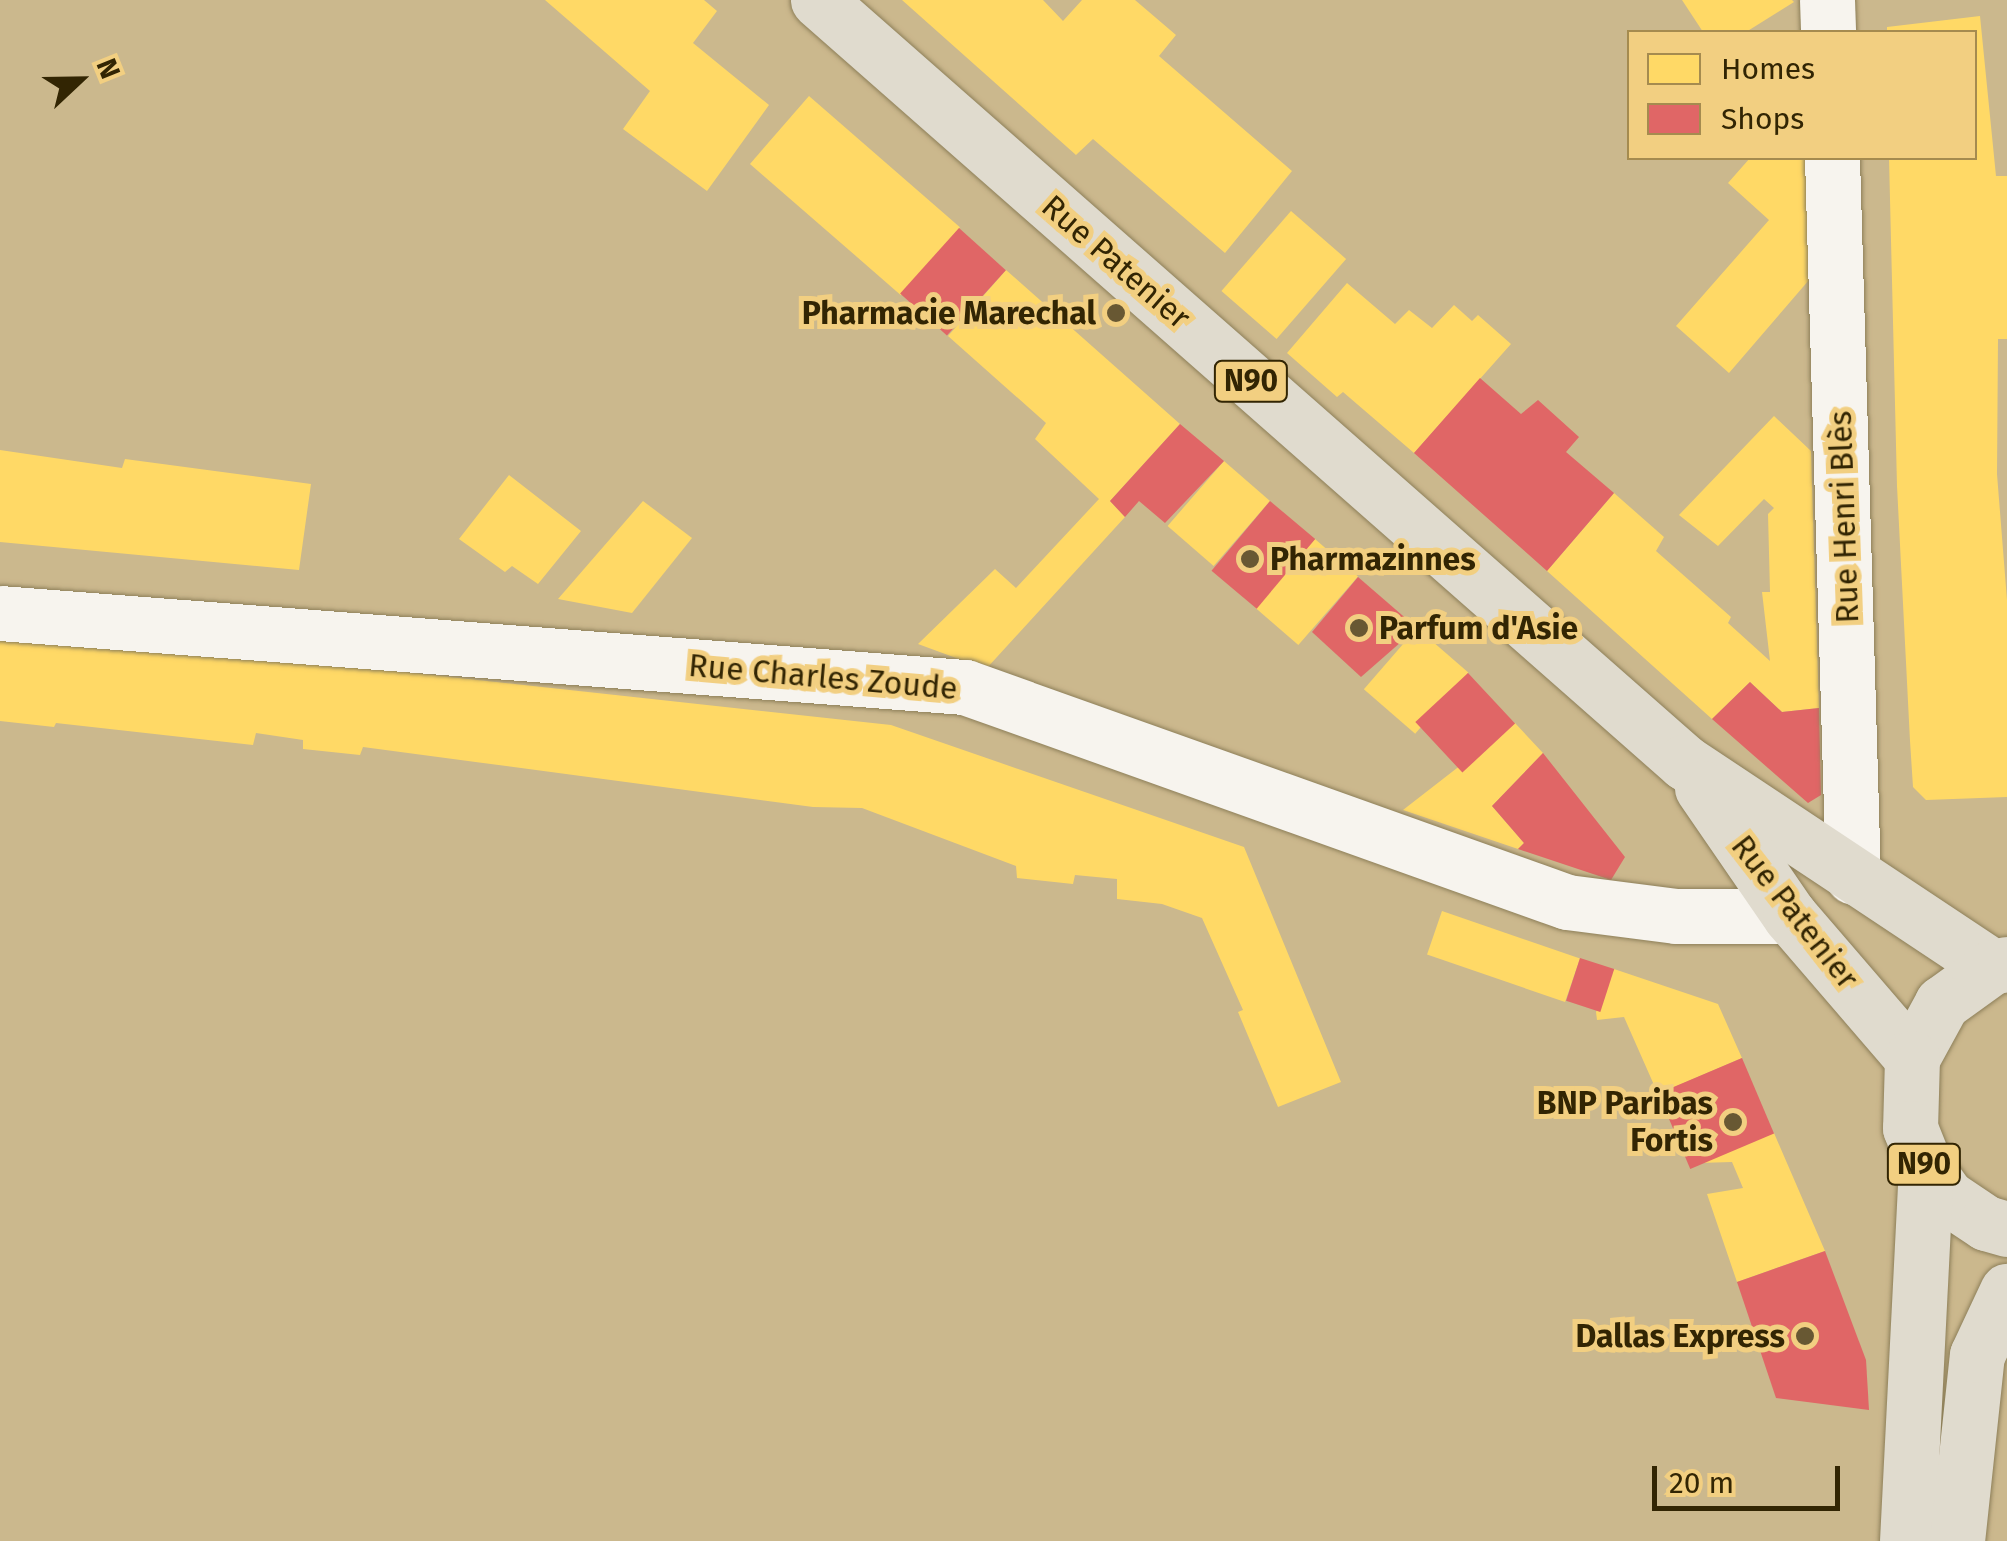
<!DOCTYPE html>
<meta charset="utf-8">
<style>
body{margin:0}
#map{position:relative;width:2007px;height:1541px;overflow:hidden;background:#cbb88d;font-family:"Fira Sans",sans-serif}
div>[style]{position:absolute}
.homes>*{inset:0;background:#ffd966;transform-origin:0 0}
.shops>*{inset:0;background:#e06666;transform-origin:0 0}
.roads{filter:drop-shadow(0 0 2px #8d7f59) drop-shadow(0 0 2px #8d7f59)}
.minor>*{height:55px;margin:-27.5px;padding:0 27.5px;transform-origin:27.5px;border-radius:27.5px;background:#f7f4ee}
.major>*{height:55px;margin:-27.5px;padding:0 27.5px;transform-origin:27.5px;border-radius:27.5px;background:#e0dbce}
.dots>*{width:28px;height:28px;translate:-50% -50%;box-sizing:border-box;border:5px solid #f2cf81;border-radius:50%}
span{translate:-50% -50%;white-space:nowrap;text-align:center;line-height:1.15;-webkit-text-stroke:10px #f2cf81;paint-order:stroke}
.shield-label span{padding:2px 8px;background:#f2cf81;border:2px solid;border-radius:8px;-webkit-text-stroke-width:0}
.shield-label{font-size:30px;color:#322503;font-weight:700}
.street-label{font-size:32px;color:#322503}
.poi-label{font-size:32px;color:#322503;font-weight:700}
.right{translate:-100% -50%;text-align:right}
.left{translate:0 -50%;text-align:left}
.legend{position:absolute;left:1627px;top:30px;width:350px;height:130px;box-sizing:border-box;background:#f2cf81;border:2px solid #a58b4f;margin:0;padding:12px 18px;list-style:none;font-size:30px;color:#322503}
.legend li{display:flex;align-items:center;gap:20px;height:50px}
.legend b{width:50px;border:2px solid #a58b4f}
.north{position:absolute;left:30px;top:30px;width:100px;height:100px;-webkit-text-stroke:8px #f2cf81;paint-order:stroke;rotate:68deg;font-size:28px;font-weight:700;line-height:40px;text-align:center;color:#322503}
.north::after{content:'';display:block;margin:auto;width:35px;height:45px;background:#322503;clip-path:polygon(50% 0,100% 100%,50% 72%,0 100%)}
.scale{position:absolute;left:1652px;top:1466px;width:188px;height:45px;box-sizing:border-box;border:5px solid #322503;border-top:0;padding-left:12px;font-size:30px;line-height:35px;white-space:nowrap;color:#322503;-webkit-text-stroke:8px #f2cf81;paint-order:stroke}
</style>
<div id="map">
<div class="homes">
<i style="clip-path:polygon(545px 0,704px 0,717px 11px,693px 43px,769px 105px,707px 191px,623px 129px,650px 91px)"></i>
<i style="clip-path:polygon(902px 0,1043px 0,1063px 21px,1082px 0,1135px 0,1176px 35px,1159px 56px,1292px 171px,1225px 253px,1093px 139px,1076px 155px)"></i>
<i style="clip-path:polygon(1682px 0,1792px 0,1794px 2px,1746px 32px,1703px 32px)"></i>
<i style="clip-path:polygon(1980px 16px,1996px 176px,2007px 176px,2007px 339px,1998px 339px,1997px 474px,2007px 600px,2007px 797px,1926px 800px,1913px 787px,1910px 741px,1897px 486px,1889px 158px,1974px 158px,1974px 32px,1887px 32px,1887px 27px)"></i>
<i style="left:809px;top:96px;width:200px;height:90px;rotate:41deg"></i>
<i style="clip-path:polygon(1750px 158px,1806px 158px,1809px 280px,1729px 373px,1676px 326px,1769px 220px,1728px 183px)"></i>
<i style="left:1291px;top:211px;width:73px;height:106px;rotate:41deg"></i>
<i style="clip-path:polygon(1006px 270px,1180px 424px,1110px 501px,1125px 517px,986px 669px,918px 644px,995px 569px,1016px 588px,1099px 499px,1035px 439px,1046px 423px,948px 336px)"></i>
<i style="clip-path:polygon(1347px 283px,1395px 324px,1409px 310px,1432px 328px,1454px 305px,1472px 321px,1478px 315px,1511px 344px,1414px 453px,1343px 392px,1337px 397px,1287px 353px)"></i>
<i style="clip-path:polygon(1774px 416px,1811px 451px,1819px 708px,1782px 712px,1750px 682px,1712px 719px,1547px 571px,1614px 493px,1664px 537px,1656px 551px,1731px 617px,1728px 623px,1770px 661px,1762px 592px,1770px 592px,1768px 514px,1774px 508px,1764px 499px,1718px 546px,1679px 515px)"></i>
<i style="clip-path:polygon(0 450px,122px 468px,125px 459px,311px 484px,299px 570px,0 542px)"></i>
<i style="left:1224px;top:461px;width:61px;height:86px;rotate:41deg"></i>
<i style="clip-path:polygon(509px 475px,581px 531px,538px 584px,512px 566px,505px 572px,459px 539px)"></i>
<i style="clip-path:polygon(643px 501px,692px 538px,632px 613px,558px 599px)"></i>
<i style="left:1315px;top:539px;width:57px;height:91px;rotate:41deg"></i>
<i style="clip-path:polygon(0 628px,891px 725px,1244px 847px,1341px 1082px,1278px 1107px,1238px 1012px,1243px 1010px,1202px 918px,1162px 904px,1117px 899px,1117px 879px,1075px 875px,1073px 884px,1017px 878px,1016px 866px,862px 808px,813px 807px,363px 747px,360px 755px,303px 749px,303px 740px,256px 733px,253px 745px,56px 723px,54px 727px,0 721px)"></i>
<i style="left:1417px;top:628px;width:68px;height:81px;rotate:41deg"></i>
<i style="clip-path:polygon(1515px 723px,1543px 753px,1492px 806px,1524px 843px,1518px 849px,1403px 810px)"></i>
<i style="left:1442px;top:911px;width:146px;height:46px;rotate:19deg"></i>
<i style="clip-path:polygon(1614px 969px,1718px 1004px,1742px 1058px,1658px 1094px,1624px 1017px,1597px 1020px,1596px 1012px)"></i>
<i style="clip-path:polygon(1774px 1133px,1825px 1251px,1737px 1282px,1707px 1194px,1743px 1188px,1732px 1162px,1698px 1163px)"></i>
</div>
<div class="shops">
<i style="left:959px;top:228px;width:63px;height:88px;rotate:42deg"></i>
<i style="clip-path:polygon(1480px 378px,1521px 414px,1538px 400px,1579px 437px,1566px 452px,1614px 493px,1547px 571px,1414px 453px)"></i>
<i style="clip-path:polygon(1180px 424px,1224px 461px,1165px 523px,1139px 501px,1125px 517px,1110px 501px)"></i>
<i style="left:1270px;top:501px;width:59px;height:91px;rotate:40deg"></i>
<i style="clip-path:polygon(1358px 577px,1417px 628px,1361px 677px,1312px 632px)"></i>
<i style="left:1468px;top:673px;width:69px;height:72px;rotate:47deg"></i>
<i style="clip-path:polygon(1750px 682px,1782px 712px,1819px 708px,1821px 795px,1808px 803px,1712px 719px)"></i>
<i style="clip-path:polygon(1543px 753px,1625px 857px,1611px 880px,1518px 849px,1524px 843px,1492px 806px)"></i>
<i style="left:1580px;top:958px;width:36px;height:45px;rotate:18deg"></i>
<i style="left:1742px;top:1058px;width:82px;height:91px;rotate:67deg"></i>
<i style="clip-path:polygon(1825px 1251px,1866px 1360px,1869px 1410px,1776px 1398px,1737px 1282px)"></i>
</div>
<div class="roads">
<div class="minor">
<i style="left:1827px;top:0;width:32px;rotate:88deg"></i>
<i style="left:1832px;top:158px;width:719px;rotate:88.33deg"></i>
<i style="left:0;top:613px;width:968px;rotate:4.39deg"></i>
<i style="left:965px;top:687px;width:639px;rotate:19.65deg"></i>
<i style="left:1567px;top:902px;width:110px;rotate:7.3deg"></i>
<i style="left:1676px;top:916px;width:114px"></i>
</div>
<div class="major">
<i style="left:818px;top:0;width:1154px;rotate:41.34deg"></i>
<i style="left:1684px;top:762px;width:370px;rotate:33.6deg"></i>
<i style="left:1702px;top:788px;width:155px;rotate:55.5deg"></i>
<i style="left:1790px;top:916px;width:187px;rotate:49.3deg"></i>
<i style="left:2007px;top:964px;width:15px;rotate:169deg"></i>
<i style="left:1992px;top:967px;width:62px;rotate:144.2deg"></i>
<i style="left:1942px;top:1003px;width:63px;rotate:118.6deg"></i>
<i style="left:1912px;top:1058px;width:70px;rotate:91.6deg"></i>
<i style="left:1910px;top:1128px;width:43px;rotate:68.2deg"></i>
<i style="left:1926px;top:1168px;width:36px;rotate:54deg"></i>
<i style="left:1947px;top:1197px;width:47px;rotate:33.7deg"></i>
<i style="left:1986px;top:1223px;width:22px;rotate:16deg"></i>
<i style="left:1907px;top:1541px;width:373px;rotate:-87.1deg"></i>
<i style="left:1957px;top:1541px;width:187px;rotate:-83.9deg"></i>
<i style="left:1977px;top:1355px;width:71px;rotate:-64.9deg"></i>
</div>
</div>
<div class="dots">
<i style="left:1116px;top:313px;background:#685833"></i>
<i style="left:1250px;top:559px;background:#685833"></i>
<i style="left:1359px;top:628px;background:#685833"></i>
<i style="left:1733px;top:1122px;background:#685833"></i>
<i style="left:1805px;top:1336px;background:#685833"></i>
</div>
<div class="shield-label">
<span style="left:1251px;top:381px">N90</span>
<span style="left:1924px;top:1164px">N90</span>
</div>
<div class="street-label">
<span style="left:1116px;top:262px;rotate:41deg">Rue Patenier</span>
<span style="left:1844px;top:517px;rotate:-92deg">Rue Henri Blès</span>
<span style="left:823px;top:677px;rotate:5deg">Rue Charles Zoude</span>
<span style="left:1795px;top:912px;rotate:52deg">Rue Patenier</span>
</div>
<div class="poi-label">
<span class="right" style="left:1096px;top:313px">Pharmacie Marechal</span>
<span class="left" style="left:1270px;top:559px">Pharmazinnes</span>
<span class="left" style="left:1379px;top:628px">Parfum d'Asie</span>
<span class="right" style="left:1713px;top:1122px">BNP Paribas<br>Fortis</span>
<span class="right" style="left:1785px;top:1336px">Dallas Express</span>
</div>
<ul class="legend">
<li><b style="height:28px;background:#ffd966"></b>Homes</li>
<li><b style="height:28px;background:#e06666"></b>Shops</li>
</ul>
<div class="north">N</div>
<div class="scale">20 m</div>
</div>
